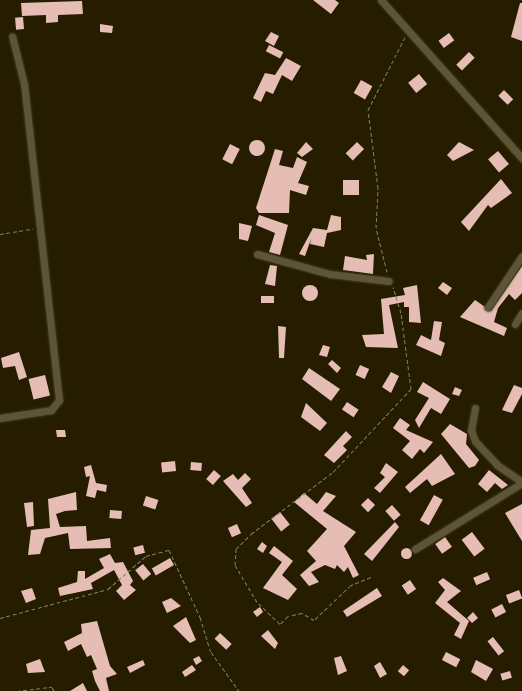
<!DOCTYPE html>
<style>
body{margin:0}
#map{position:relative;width:522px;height:691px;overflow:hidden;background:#261d00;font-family:"Times New Roman",serif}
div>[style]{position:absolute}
.building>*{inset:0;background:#e6bdb4;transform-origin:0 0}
.round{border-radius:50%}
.path>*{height:1px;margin-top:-0.5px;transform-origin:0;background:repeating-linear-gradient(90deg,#857e66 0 4px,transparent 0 6.5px)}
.roads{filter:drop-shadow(0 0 1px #423a1e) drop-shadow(0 0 1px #423a1e)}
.street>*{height:7px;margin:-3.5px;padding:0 3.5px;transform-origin:3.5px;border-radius:3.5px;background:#5e5536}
span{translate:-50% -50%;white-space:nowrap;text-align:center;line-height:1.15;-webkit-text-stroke:5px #0b0801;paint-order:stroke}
</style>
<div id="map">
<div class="building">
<i style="clip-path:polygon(313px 0,335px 0,339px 3px,331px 14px)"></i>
<i style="clip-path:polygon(82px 1px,83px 14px,58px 15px,58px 22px,46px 23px,46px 15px,22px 16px,21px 3px)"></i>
<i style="clip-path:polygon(520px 3px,522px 3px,522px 41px,511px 37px)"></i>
<i style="left:23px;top:17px;width:12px;height:8px;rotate:85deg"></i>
<i style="clip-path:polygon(100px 24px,113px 26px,112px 33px,100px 32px)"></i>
<i style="clip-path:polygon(271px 32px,279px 36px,274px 46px,265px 41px)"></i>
<i style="left:449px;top:33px;width:9px;height:13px;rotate:54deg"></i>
<i style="left:269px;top:45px;width:16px;height:7px;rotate:27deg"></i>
<i style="left:469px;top:52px;width:8px;height:18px;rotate:45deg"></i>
<i style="clip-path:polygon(286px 58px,301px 66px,292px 81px,282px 75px,273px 94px,266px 91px,261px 102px,253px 98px,265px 73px,275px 75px)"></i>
<i style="left:419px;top:74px;width:13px;height:14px;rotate:51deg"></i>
<i style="left:361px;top:80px;width:13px;height:15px;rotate:29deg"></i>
<i style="left:504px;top:90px;width:13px;height:8px;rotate:45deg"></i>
<i class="round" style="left:249px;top:140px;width:16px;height:16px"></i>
<i style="clip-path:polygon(306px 142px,313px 149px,302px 157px,297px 153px)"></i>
<i style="left:357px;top:142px;width:10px;height:16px;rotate:45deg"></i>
<i style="clip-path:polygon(459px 142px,474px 150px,453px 161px,447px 155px)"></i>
<i style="left:230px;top:144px;width:11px;height:17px;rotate:27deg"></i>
<i style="clip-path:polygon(275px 149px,283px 151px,279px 165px,293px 168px,297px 157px,307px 162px,298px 183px,309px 186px,306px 195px,290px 190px,289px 213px,259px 213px,256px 208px)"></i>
<i style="left:498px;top:151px;width:17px;height:13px;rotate:50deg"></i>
<i style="clip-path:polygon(501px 179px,512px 193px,491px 208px,488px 205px,469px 231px,461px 222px)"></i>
<i style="left:359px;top:180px;width:15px;height:16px;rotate:90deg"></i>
<i style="clip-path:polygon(259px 215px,288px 225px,280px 255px,269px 252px,275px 233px,256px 225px)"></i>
<i style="clip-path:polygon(331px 215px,341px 217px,341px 230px,327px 233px,324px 247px,310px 244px,311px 239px,305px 256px,299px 254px,313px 228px,327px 230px)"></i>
<i style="clip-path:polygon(239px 223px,252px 226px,248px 241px,239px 239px)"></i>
<i style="clip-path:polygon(374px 254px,373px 274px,343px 270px,345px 256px,367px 260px,366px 255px)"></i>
<i style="clip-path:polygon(270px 265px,277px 266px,275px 286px,265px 284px)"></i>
<i style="clip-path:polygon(522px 266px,522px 293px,515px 300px,509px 294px,498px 308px,494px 322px,507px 328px,504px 336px,460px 317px,475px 300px,491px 311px)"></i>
<i style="clip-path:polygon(443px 282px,452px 288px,447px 295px,438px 288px)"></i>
<i style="clip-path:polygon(417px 285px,421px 323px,409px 322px,409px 307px,404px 307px,404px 302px,389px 305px,398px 348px,366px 347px,362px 335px,384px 334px,381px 299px,405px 295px,403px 288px)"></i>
<i class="round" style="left:302px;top:285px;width:16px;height:16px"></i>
<i style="left:261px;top:296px;width:13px;height:7px"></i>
<i style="clip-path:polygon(434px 321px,442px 322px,439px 340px,445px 343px,441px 356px,416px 345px,421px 335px,431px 340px)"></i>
<i style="clip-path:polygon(278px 326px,286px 327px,284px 358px,279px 358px)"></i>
<i style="clip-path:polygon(323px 345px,330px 347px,327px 357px,319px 355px)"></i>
<i style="clip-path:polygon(19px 352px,27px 377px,19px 380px,15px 366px,3px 368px,1px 358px)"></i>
<i style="clip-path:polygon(332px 360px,341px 368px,337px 373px,328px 364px)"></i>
<i style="left:360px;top:365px;width:10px;height:11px;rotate:24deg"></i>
<i style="clip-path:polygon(309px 368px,340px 389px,331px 401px,302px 379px)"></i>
<i style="clip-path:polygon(391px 372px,399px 376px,391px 393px,382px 387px)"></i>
<i style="left:45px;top:375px;width:21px;height:17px;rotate:76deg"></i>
<i style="clip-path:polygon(423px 382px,450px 399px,441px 414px,431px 408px,419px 428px,415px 420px,429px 398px,417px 392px)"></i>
<i style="clip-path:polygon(514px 385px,522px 388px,522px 394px,512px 413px,502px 410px)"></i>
<i style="clip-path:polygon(455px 387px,462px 390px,459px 396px,452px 394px)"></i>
<i style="left:347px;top:402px;width:14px;height:9px;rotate:34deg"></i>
<i style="clip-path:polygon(306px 403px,327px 423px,320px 431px,301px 417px)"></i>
<i style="clip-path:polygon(400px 418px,410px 425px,406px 430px,433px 442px,424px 453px,420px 449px,412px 459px,402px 450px,410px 441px,393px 428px)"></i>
<i style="clip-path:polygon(450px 424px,467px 434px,466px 444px,479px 460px,475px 466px,469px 468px,441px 434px)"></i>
<i style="clip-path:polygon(56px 430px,65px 430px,66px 437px,57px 437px)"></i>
<i style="clip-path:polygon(346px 431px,352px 437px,343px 446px,347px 450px,334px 463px,324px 455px)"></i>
<i style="clip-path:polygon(441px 454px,455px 474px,432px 486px,427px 479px,410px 493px,405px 487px)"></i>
<i style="left:175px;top:461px;width:10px;height:14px;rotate:84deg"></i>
<i style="left:191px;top:462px;width:11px;height:8px;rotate:5deg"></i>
<i style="clip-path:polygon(386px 463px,398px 472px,380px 493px,374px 488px,385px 477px,380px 473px)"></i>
<i style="clip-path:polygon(91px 465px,96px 483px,107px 485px,106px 492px,97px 490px,95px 498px,86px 496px,90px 476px,86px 477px,84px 467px)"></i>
<i style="left:214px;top:470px;width:9px;height:12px;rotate:41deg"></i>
<i style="clip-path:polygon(489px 470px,508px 485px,502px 489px,495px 483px,487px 492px,478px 484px)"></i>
<i style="clip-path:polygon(245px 473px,251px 479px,242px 488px,252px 503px,246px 507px,223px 481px,233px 474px,238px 480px)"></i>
<i style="clip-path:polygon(76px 492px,77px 510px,65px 511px,56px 514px,60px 527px,86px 526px,87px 541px,110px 538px,111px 548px,70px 549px,68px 533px,45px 538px,40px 554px,28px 555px,31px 530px,50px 528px,48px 499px)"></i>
<i style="clip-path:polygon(326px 492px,336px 496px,323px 511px,356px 532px,344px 546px,359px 575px,353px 578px,348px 567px,344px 572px,337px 565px,335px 569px,325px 565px,311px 572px,319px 582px,309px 586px,300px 575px,316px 561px,307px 551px,327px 529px,294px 502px,304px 493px,317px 504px)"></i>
<i style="left:434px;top:495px;width:10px;height:29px;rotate:29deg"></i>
<i style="left:146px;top:496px;width:13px;height:10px;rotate:18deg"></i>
<i style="left:368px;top:498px;width:10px;height:10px;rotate:45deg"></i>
<i style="clip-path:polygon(33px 502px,34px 526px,27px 527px,24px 503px)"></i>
<i style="clip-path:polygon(522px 504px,522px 541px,505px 513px)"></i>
<i style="left:392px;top:505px;width:13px;height:9px;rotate:48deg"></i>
<i style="left:110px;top:510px;width:12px;height:8px;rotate:5deg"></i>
<i style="left:280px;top:512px;width:16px;height:11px;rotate:52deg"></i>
<i style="clip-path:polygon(395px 522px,399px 527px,372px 561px,364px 554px)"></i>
<i style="left:237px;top:524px;width:10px;height:10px;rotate:66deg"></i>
<i style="left:472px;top:532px;width:21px;height:13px;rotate:53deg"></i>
<i style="left:445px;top:537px;width:12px;height:12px;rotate:55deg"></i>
<i style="clip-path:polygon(262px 542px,267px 546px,263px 553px,257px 549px)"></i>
<i style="left:143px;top:545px;width:8px;height:10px;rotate:76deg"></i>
<i style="clip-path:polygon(274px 546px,293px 561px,282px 575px,297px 589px,288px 600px,263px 588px,282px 562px,269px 553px)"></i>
<i class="round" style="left:400.5px;top:547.5px;width:11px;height:11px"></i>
<i style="clip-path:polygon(110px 554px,115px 563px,123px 562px,133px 581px,130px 585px,136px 590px,124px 600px,116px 591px,122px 585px,114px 570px,91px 583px,93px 589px,60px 596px,58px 588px,77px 582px,78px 571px,85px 571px,85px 579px,104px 568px,99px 559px)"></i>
<i style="left:170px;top:558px;width:8px;height:21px;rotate:60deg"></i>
<i style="left:143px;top:564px;width:13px;height:10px;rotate:51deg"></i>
<i style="left:487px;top:572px;width:8px;height:15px;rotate:67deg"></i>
<i style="clip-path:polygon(443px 578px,461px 591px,447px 602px,469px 621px,461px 639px,454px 635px,460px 623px,435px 603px,445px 590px,438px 582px)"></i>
<i style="left:410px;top:580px;width:11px;height:10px;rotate:56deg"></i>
<i style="clip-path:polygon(32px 588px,36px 599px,26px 603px,21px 591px)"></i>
<i style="clip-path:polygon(377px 588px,382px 596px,347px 617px,343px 611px)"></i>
<i style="left:519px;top:590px;width:9px;height:14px;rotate:69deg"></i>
<i style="clip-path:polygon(171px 598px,181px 606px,167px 613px,162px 602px)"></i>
<i style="left:502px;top:604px;width:9px;height:12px;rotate:63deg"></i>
<i style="clip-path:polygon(260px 607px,263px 612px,257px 617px,253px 612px)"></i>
<i style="clip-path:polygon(473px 612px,478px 618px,472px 623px,467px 618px)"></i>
<i style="clip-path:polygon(186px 617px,196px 640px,190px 643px,173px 626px)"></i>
<i style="clip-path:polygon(97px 621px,110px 666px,117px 674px,106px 678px,109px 691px,100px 691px,95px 681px,92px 671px,97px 669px,91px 655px,87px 657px,81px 644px,68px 651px,64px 642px,82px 633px,81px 624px)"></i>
<i style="clip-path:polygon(268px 630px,278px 643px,275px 649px,261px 636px)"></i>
<i style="left:220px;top:633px;width:16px;height:8px;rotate:43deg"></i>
<i style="left:493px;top:637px;width:18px;height:7px;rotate:52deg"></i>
<i style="left:446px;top:652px;width:16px;height:9px;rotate:27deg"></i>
<i style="clip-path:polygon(199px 656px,202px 661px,196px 665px,193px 659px)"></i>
<i style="clip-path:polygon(341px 656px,347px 671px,338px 675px,334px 658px)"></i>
<i style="clip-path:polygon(40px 659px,45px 672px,28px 673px,26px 664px)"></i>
<i style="clip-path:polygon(143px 660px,145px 665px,130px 673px,127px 667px)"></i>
<i style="clip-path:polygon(476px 660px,493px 669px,486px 681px,471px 672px)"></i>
<i style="clip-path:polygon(380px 662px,387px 674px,380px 678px,374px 666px)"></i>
<i style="clip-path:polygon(192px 665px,196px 670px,185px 677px,182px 672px)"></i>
<i style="left:403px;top:665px;width:8px;height:8px;rotate:40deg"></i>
<i style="left:510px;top:671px;width:7px;height:10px;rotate:74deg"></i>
<i style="clip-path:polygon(83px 683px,87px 691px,70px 691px)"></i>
</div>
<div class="path">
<i style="left:0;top:234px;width:33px;rotate:-9deg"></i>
<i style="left:387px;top:272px;width:45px;rotate:-104deg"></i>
<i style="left:376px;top:228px;width:40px;rotate:-87.1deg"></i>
<i style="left:378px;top:188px;width:79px;rotate:-97.3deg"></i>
<i style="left:368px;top:110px;width:82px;rotate:-63.1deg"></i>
<i style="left:371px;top:577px;width:22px;rotate:158deg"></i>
<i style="left:351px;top:585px;width:51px;rotate:136.6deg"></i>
<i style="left:314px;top:620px;width:14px;rotate:-150deg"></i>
<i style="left:302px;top:613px;width:14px;rotate:168deg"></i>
<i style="left:288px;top:616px;width:11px;rotate:135deg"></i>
<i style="left:280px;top:624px;width:32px;rotate:-136deg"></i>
<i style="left:257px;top:602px;width:43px;rotate:-120.7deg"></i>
<i style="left:235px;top:565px;width:16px;rotate:-86deg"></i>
<i style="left:236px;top:549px;width:21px;rotate:-45deg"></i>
<i style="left:251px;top:534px;width:103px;rotate:-37.1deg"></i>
<i style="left:333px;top:472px;width:114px;rotate:-46.8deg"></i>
<i style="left:411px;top:389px;width:77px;rotate:-97.5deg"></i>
<i style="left:401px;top:313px;width:27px;rotate:-107deg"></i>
<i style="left:0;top:618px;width:112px;rotate:-15deg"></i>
<i style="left:108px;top:589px;width:50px;rotate:-41deg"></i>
<i style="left:146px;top:556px;width:24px;rotate:-15deg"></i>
<i style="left:169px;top:550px;width:74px;rotate:65.2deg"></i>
<i style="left:200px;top:617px;width:37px;rotate:73deg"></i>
<i style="left:211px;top:652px;width:48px;rotate:54.3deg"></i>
<i style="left:17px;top:691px;width:35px;rotate:-7deg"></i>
<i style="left:52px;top:687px;width:4px;rotate:63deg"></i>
</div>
<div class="roads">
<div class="street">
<i style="left:381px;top:0;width:212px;rotate:48.3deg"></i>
<i style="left:257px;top:254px;width:76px;rotate:15.3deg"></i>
<i style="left:330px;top:274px;width:59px;rotate:6.8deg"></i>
<i style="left:488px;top:307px;width:61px;rotate:-56.3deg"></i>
<i style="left:515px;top:324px;width:13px;rotate:-58deg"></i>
<i style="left:475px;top:408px;width:22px;rotate:100deg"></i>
<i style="left:471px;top:430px;width:12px;rotate:70deg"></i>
<i style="left:475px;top:441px;width:33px;rotate:47deg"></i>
<i style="left:497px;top:465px;width:30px;rotate:34deg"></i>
<i style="left:0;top:418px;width:52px;rotate:-8.9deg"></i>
<i style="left:51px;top:410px;width:13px;rotate:-51deg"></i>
<i style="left:59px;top:400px;width:318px;rotate:-96.3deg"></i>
<i style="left:24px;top:84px;width:49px;rotate:-104deg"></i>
<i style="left:415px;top:549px;width:126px;rotate:-31.7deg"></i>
</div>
</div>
</div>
